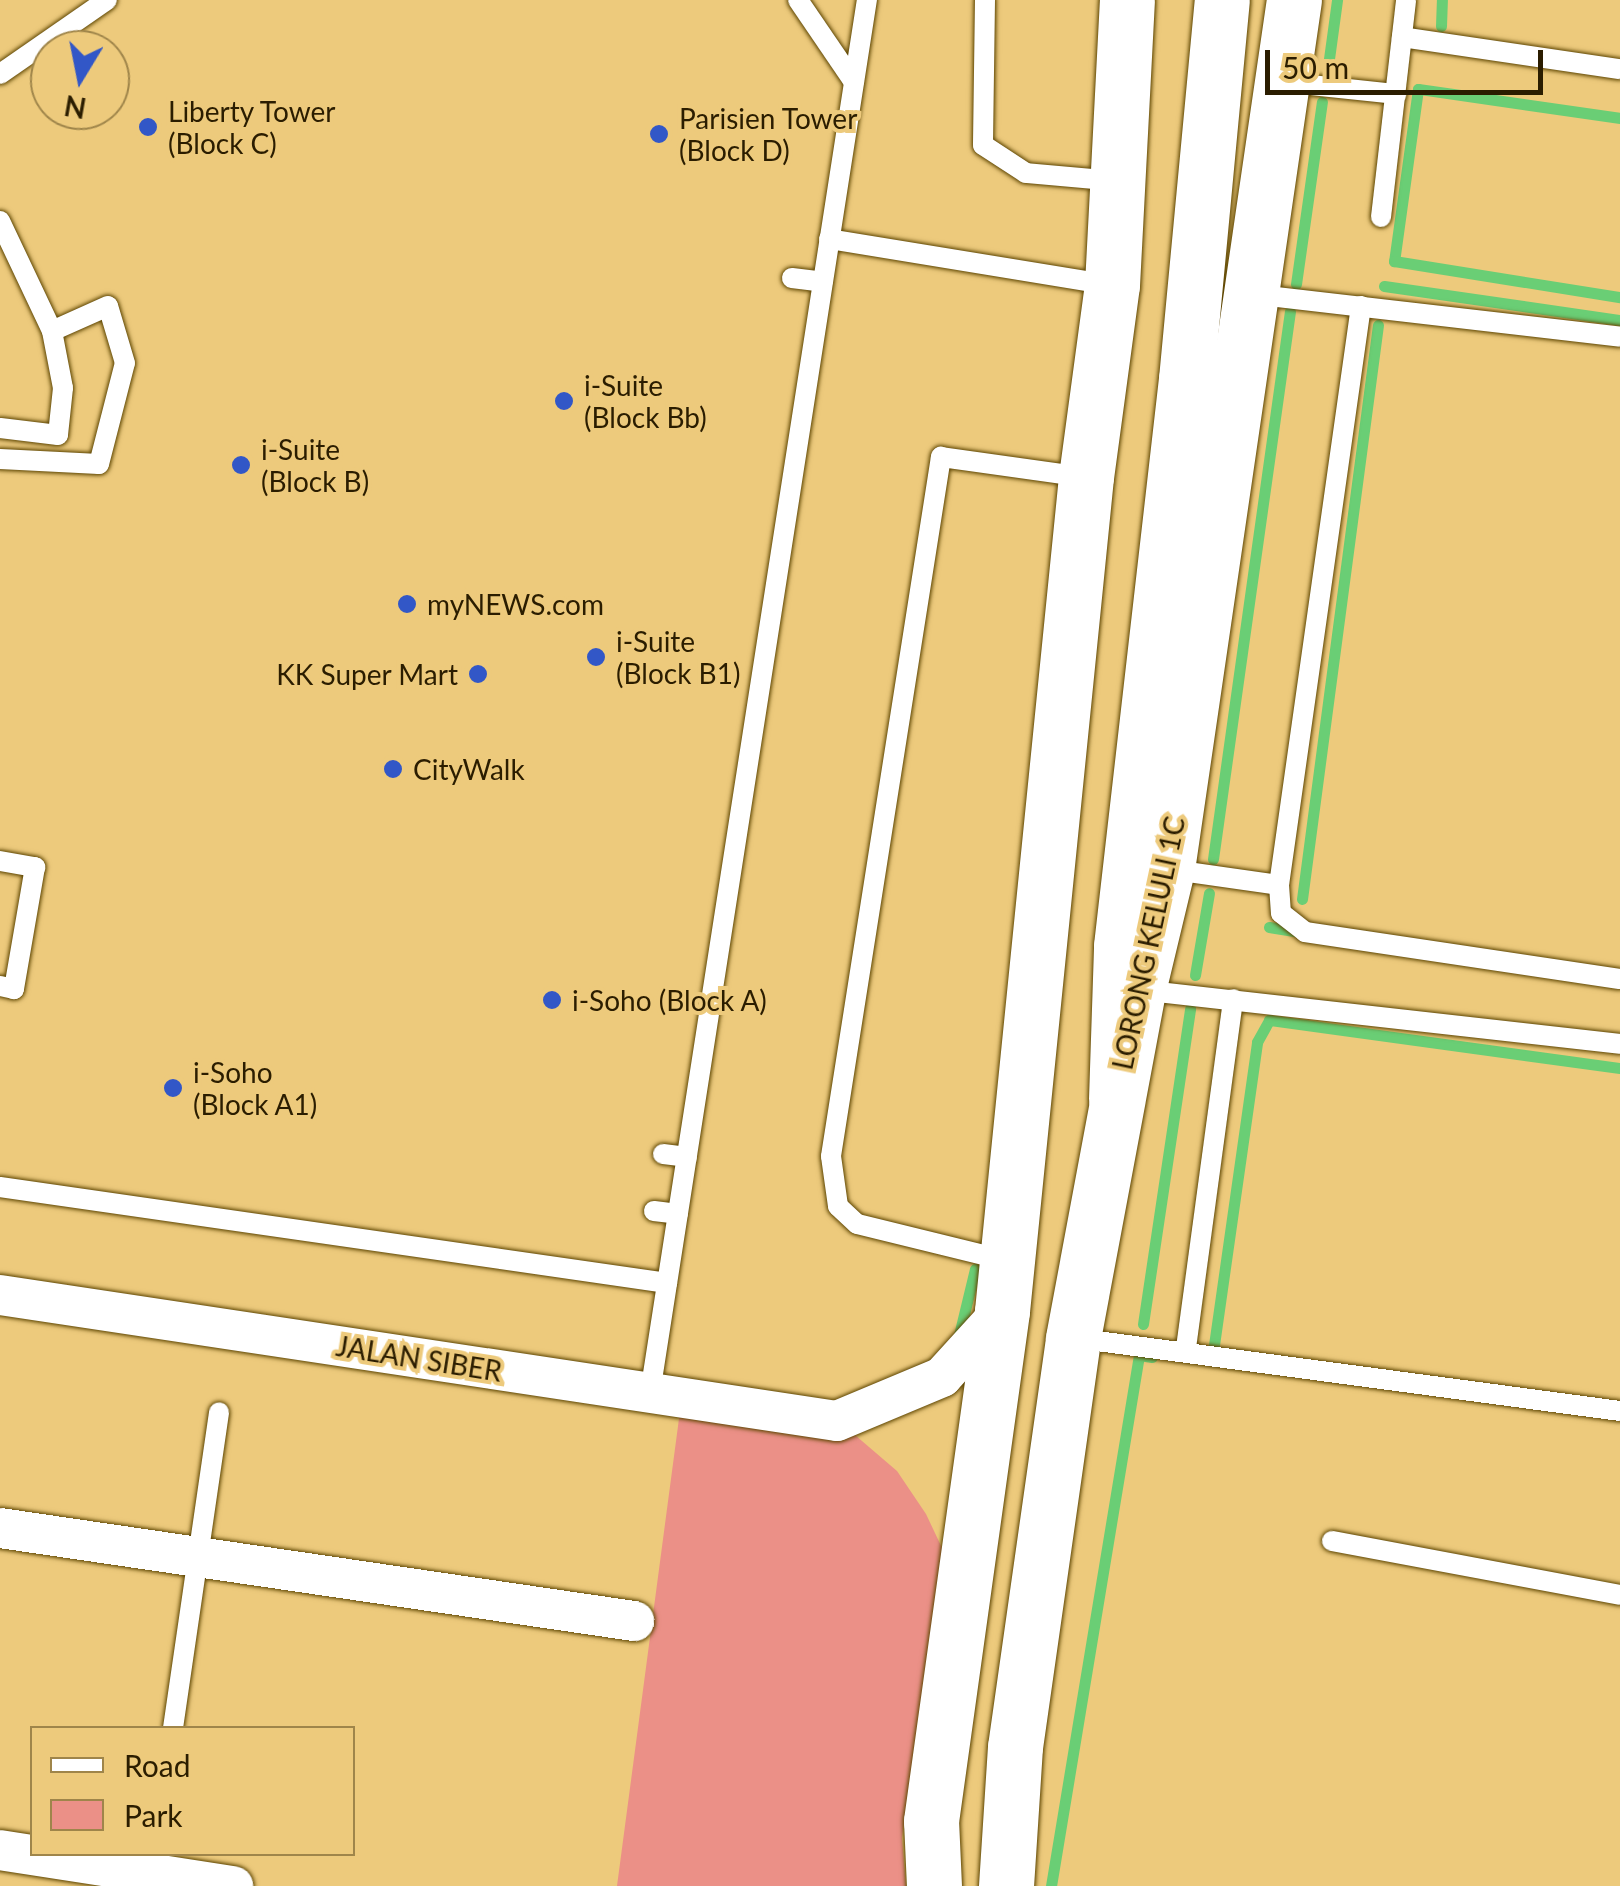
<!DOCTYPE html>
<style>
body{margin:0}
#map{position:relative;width:1620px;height:1886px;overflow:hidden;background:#edca7c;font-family:Lato,sans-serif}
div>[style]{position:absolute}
.green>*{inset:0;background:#eb9087}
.stream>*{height:11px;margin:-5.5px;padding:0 5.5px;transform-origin:5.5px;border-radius:5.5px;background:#6ace75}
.roads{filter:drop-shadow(0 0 2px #5d4500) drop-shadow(0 0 2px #5d4500)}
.lane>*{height:20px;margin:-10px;padding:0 10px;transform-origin:10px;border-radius:10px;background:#fff}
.street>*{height:40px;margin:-20px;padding:0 20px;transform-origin:20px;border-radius:20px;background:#fff}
.secondary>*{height:55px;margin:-27.5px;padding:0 27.5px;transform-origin:27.5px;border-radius:27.5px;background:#fff}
.highway>*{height:55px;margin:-27.5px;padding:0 27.5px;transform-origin:27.5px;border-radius:27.5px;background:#fff}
.dots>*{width:28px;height:28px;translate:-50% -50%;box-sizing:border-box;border:5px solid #edca7c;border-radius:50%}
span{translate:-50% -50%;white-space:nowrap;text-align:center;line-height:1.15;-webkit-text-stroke:8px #edca7c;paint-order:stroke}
.poi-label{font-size:28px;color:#2b1d00}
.left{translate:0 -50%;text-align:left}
.right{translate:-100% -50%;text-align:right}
.street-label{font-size:28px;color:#2b1d00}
.legend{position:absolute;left:30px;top:1726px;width:325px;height:130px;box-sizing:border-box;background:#edca7c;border:2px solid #9f854a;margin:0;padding:12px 18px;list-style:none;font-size:30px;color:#2b1d00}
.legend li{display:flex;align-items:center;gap:20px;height:50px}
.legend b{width:50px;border:2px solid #9f854a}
.north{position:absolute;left:30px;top:30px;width:100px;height:100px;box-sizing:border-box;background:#edca7c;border:2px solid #9f854a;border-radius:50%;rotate:190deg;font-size:28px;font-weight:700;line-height:40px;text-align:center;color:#2b1d00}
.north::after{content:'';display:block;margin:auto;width:35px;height:45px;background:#3257c7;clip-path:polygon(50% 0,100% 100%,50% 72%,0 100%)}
.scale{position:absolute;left:1265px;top:50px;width:278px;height:45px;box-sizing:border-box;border:5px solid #2b1d00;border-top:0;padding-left:12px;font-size:30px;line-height:35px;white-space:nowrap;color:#2b1d00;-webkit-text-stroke:8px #edca7c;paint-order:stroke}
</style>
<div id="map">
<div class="green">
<i style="clip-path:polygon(680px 1411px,855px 1435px,897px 1471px,926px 1514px,943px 1550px,902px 1838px,906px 1886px,617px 1886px)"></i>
</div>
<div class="stream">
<i style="left:1441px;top:26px;width:26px;rotate:-88deg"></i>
<i style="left:1328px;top:66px;width:67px;rotate:-82.2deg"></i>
<i style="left:1620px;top:118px;width:204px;rotate:-171.8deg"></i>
<i style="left:1418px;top:89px;width:174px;rotate:97.9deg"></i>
<i style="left:1394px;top:261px;width:229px;rotate:9.1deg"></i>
<i style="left:1296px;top:284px;width:184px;rotate:-81.9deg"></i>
<i style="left:1384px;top:286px;width:238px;rotate:8.2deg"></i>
<i style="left:1213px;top:859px;width:553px;rotate:-82deg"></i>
<i style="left:1302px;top:899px;width:579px;rotate:-82.46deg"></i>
<i style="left:1269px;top:927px;width:30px;rotate:9deg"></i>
<i style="left:1195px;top:975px;width:83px;rotate:-80.3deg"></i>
<i style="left:1143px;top:1324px;width:319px;rotate:-81.5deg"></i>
<i style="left:959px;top:1335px;width:68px;rotate:-76.4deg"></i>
<i style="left:1213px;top:1352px;width:313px;rotate:-81.9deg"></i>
<i style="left:1257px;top:1042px;width:25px;rotate:-61deg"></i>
<i style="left:1269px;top:1020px;width:354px;rotate:7.8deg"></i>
<i style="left:1051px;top:1886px;width:538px;rotate:-80.59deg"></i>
<i style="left:1139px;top:1355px;width:13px;rotate:9deg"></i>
</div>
<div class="roads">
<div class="lane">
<i style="left:798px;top:0;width:99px;rotate:55.7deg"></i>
<i style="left:985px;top:0;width:145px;rotate:90.8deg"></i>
<i style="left:983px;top:145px;width:51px;rotate:33.1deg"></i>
<i style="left:1026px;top:173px;width:90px;rotate:5.1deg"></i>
<i style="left:1402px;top:37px;width:220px;rotate:8.4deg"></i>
<i style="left:0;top:74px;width:130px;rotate:-34.7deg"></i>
<i style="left:1283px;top:82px;width:114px;rotate:6.1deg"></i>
<i style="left:1381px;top:217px;width:218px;rotate:-83.4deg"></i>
<i style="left:0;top:221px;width:122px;rotate:64.7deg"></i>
<i style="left:52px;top:331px;width:58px;rotate:79.1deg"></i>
<i style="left:63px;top:388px;width:47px;rotate:96.1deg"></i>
<i style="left:58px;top:435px;width:58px;rotate:-173.1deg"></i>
<i style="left:829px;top:239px;width:286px;rotate:9.3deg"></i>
<i style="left:792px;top:278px;width:31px;rotate:7deg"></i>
<i style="left:1251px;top:294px;width:371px;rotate:6.6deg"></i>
<i style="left:1361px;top:306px;width:585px;rotate:98.06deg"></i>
<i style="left:1279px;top:885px;width:28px;rotate:86deg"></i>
<i style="left:1281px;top:913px;width:31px;rotate:38deg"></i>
<i style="left:1305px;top:932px;width:318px;rotate:8.5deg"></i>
<i style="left:0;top:459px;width:99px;rotate:2.9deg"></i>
<i style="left:99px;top:464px;width:104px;rotate:-75.6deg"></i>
<i style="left:125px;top:363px;width:59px;rotate:-106.6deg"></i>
<i style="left:108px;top:306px;width:61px;rotate:155.9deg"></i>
<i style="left:0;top:861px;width:36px;rotate:10deg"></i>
<i style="left:35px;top:867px;width:124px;rotate:99.8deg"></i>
<i style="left:14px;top:989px;width:14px;rotate:-168deg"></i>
<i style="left:1167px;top:869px;width:113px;rotate:8.1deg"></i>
<i style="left:1140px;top:990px;width:483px;rotate:6.4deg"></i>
<i style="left:663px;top:1154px;width:24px;rotate:7deg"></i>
<i style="left:0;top:1187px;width:674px;rotate:8.19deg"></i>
<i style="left:654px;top:1211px;width:24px;rotate:7deg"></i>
<i style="left:1004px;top:1260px;width:151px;rotate:-166.2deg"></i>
<i style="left:857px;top:1224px;width:26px;rotate:-137deg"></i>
<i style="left:838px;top:1206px;width:50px;rotate:-98deg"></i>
<i style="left:831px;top:1156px;width:708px;rotate:-81.06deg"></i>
<i style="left:941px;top:457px;width:144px;rotate:8deg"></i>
<i style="left:1075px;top:1338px;width:550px;rotate:7.63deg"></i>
<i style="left:1186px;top:1348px;width:352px;rotate:-82.3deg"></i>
<i style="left:650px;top:1393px;width:1410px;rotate:-81.15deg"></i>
<i style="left:1332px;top:1541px;width:293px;rotate:10.6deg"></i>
<i style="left:173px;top:1728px;width:319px;rotate:-81.7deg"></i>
</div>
<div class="street">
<i style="left:0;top:1295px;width:846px;rotate:8.56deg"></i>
<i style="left:837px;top:1421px;width:114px;rotate:-22.7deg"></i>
<i style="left:942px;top:1377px;width:89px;rotate:-47.7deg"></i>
<i style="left:0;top:1528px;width:641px;rotate:8.35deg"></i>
<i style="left:0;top:1850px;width:236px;rotate:8.8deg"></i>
</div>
<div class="secondary">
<i style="left:934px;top:1886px;width:65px;rotate:-92.6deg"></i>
<i style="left:931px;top:1821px;width:515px;rotate:-82.07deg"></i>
<i style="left:1002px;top:1311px;width:838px;rotate:-84.25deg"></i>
<i style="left:1086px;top:477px;width:194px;rotate:-82.3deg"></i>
<i style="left:1112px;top:285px;width:285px;rotate:-87deg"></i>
<i style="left:1006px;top:1886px;width:139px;rotate:-86.3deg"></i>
<i style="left:1015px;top:1747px;width:413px;rotate:-81.9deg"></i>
<i style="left:1073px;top:1338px;width:354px;rotate:-79.4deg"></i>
<i style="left:1138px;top:990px;width:124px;rotate:-76.5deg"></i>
<i style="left:1167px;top:869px;width:878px;rotate:-81.69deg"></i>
</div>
<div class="highway">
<i style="left:1116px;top:1099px;width:153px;rotate:-88.1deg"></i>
<i style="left:1121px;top:946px;width:571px;rotate:-83.46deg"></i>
<i style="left:1186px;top:379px;width:381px;rotate:-84.6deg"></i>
</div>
</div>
<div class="dots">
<i style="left:148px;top:127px;background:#3257c7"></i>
<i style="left:659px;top:134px;background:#3257c7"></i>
<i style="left:564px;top:401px;background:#3257c7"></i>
<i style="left:241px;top:465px;background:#3257c7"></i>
<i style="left:407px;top:604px;background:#3257c7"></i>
<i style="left:596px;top:657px;background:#3257c7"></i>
<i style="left:478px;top:674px;background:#3257c7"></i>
<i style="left:393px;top:769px;background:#3257c7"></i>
<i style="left:552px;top:1000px;background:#3257c7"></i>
<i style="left:173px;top:1088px;background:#3257c7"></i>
</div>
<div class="poi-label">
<span class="left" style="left:168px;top:127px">Liberty Tower<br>(Block C)</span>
<span class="left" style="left:679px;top:134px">Parisien Tower<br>(Block D)</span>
<span class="left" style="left:584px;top:401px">i-Suite<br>(Block Bb)</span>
<span class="left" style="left:261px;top:465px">i-Suite<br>(Block B)</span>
<span class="left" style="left:427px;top:604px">myNEWS.com</span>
<span class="left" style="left:616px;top:657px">i-Suite<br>(Block B1)</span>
<span class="right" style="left:458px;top:674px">KK Super Mart</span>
<span class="left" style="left:413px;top:769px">CityWalk</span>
<span class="left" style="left:572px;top:1000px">i-Soho (Block A)</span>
<span class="left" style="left:193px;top:1088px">i-Soho<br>(Block A1)</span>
</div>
<div class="street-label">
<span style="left:1148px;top:943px;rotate:-78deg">LORONG KELULI 1C</span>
<span style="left:419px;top:1358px;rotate:9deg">JALAN SIBER</span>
</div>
<ul class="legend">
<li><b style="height:12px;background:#fff"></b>Road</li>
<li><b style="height:28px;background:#eb9087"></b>Park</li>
</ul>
<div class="north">N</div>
<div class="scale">50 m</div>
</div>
